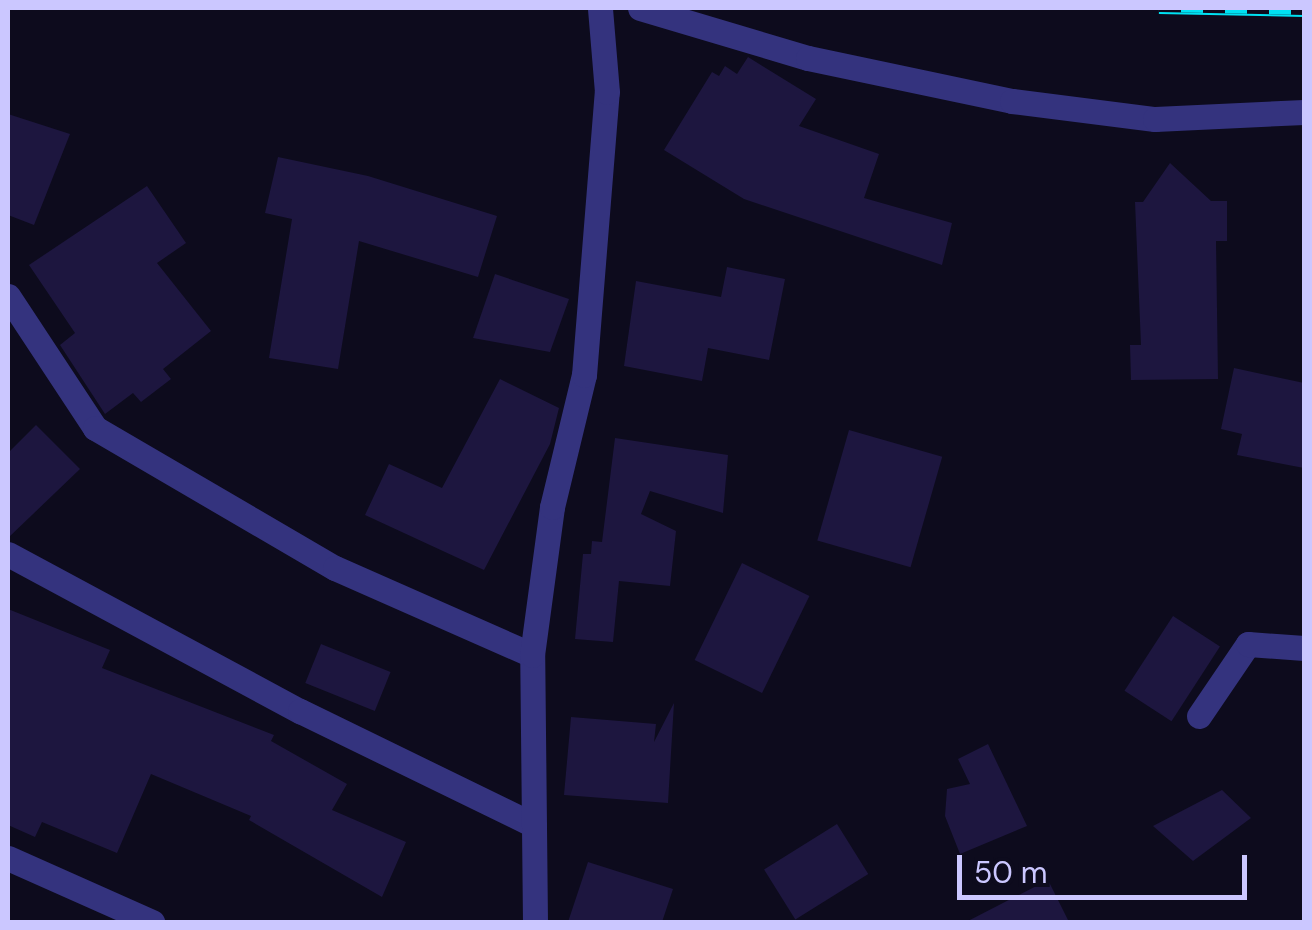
<!DOCTYPE html>
<style>
body{margin:0}
#map{position:relative;width:1312px;height:930px;overflow:hidden;background:#0d0b1d;font-family:"DM Sans",sans-serif}
div>[style]{position:absolute}
.building>*{inset:0;background:#1d163f;transform-origin:0 0}
.street>*{height:25px;margin:-12.5px;padding:0 12.5px;transform-origin:12.5px;border-radius:12.5px;background:#34337e}
.rail>*{height:11px;margin-top:-5.5px;transform-origin:0;background:repeating-linear-gradient(90deg,#0d0b1d 0 22px,#00e1f2 0 44px);box-sizing:border-box;border-block:2px solid #00e1f2}
span{translate:-50% -50%;white-space:nowrap;text-align:center;line-height:1.15;-webkit-text-stroke:10px #0d0b1d;paint-order:stroke}
.frame{position:absolute;inset:0;border:10px solid #cbc7ff;pointer-events:none}
.scale{position:absolute;left:957px;top:855px;width:290px;height:45px;box-sizing:border-box;border:5px solid #cbc7ff;border-top:0;padding-left:12px;font-size:30px;line-height:35px;white-space:nowrap;color:#cbc7ff;-webkit-text-stroke:8px #0d0b1d;paint-order:stroke}
</style>
<div id="map">
<div class="building">
<i style="clip-path:polygon(748px 57px,816px 99px,799px 126px,879px 154px,864px 198px,952px 223px,942px 265px,744px 199px,664px 150px,712px 72px,719px 76px,725px 66px,737px 74px)"></i>
<i style="clip-path:polygon(8px 114px,70px 134px,34px 225px,8px 215px)"></i>
<i style="clip-path:polygon(278px 157px,368px 176px,497px 216px,478px 277px,359px 241px,338px 369px,269px 358px,292px 219px,265px 213px)"></i>
<i style="clip-path:polygon(1170px 163px,1211px 201px,1227px 201px,1227px 241px,1216px 241px,1218px 379px,1131px 380px,1130px 345px,1141px 345px,1135px 202px,1143px 202px)"></i>
<i style="clip-path:polygon(147px 186px,186px 243px,157px 263px,211px 331px,163px 369px,171px 379px,141px 402px,133px 393px,105px 414px,60px 345px,75px 333px,29px 265px)"></i>
<i style="clip-path:polygon(727px 267px,785px 279px,769px 360px,708px 348px,702px 381px,624px 366px,636px 281px,721px 297px)"></i>
<i style="clip-path:polygon(495px 274px,569px 299px,550px 352px,473px 338px)"></i>
<i style="clip-path:polygon(1234px 368px,1304px 383px,1304px 468px,1237px 455px,1242px 434px,1221px 429px)"></i>
<i style="clip-path:polygon(500px 379px,559px 408px,550px 444px,484px 570px,365px 515px,389px 464px,442px 488px)"></i>
<i style="clip-path:polygon(36px 425px,80px 469px,8px 538px,8px 453px)"></i>
<i style="left:849px;top:430px;width:97px;height:115px;rotate:16deg"></i>
<i style="clip-path:polygon(615px 438px,728px 455px,723px 513px,650px 491px,641px 514px,676px 531px,670px 586px,619px 581px,613px 642px,575px 639px,583px 554px,591px 554px,592px 541px,602px 542px)"></i>
<i style="left:742px;top:563px;width:75px;height:108px;rotate:26deg"></i>
<i style="clip-path:polygon(8px 609px,110px 650px,102px 668px,274px 735px,271px 741px,347px 784px,332px 810px,406px 842px,382px 897px,249px 820px,251px 816px,151px 774px,117px 853px,42px 822px,35px 837px,8px 825px)"></i>
<i style="left:1173px;top:616px;width:56px;height:89px;rotate:33deg"></i>
<i style="left:321px;top:644px;width:75px;height:42px;rotate:22deg"></i>
<i style="clip-path:polygon(674px 703px,668px 803px,564px 795px,571px 717px,656px 724px,654px 742px)"></i>
<i style="clip-path:polygon(988px 744px,1027px 826px,960px 854px,945px 816px,947px 789px,970px 784px,958px 759px)"></i>
<i style="clip-path:polygon(1222px 790px,1251px 818px,1193px 861px,1153px 826px)"></i>
<i style="left:837px;top:824px;width:59px;height:86px;rotate:58deg"></i>
<i style="clip-path:polygon(588px 862px,673px 889px,662px 922px,568px 922px)"></i>
<i style="clip-path:polygon(1048px 880px,1069px 922px,966px 922px)"></i>
</div>
<div class="street">
<i style="left:640px;top:8px;width:175px;rotate:16.6deg"></i>
<i style="left:808px;top:58px;width:208px;rotate:11.9deg"></i>
<i style="left:1012px;top:101px;width:144px;rotate:7.2deg"></i>
<i style="left:1155px;top:119px;width:149px;rotate:-2.7deg"></i>
<i style="left:8px;top:296px;width:158px;rotate:56.6deg"></i>
<i style="left:95px;top:428px;width:278px;rotate:30.3deg"></i>
<i style="left:335px;top:568px;width:215px;rotate:23.8deg"></i>
<i style="left:8px;top:554px;width:332px;rotate:28.3deg"></i>
<i style="left:300px;top:711px;width:260px;rotate:26deg"></i>
<i style="left:1199px;top:716px;width:87px;rotate:-55.8deg"></i>
<i style="left:1248px;top:644px;width:56px;rotate:4.1deg"></i>
<i style="left:8px;top:858px;width:158px;rotate:24deg"></i>
<i style="left:535px;top:922px;width:267px;rotate:-90.6deg"></i>
<i style="left:532px;top:655px;width:149px;rotate:-82.3deg"></i>
<i style="left:552px;top:507px;width:136px;rotate:-76.4deg"></i>
<i style="left:584px;top:375px;width:284px;rotate:-85.4deg"></i>
<i style="left:607px;top:92px;width:84px;rotate:-94.8deg"></i>
</div>
<div class="rail">
<i style="left:1159px;top:8px;width:145px;rotate:1.2deg"></i>
</div>
<div class="frame"></div>
<div class="scale">50 m</div>
</div>
